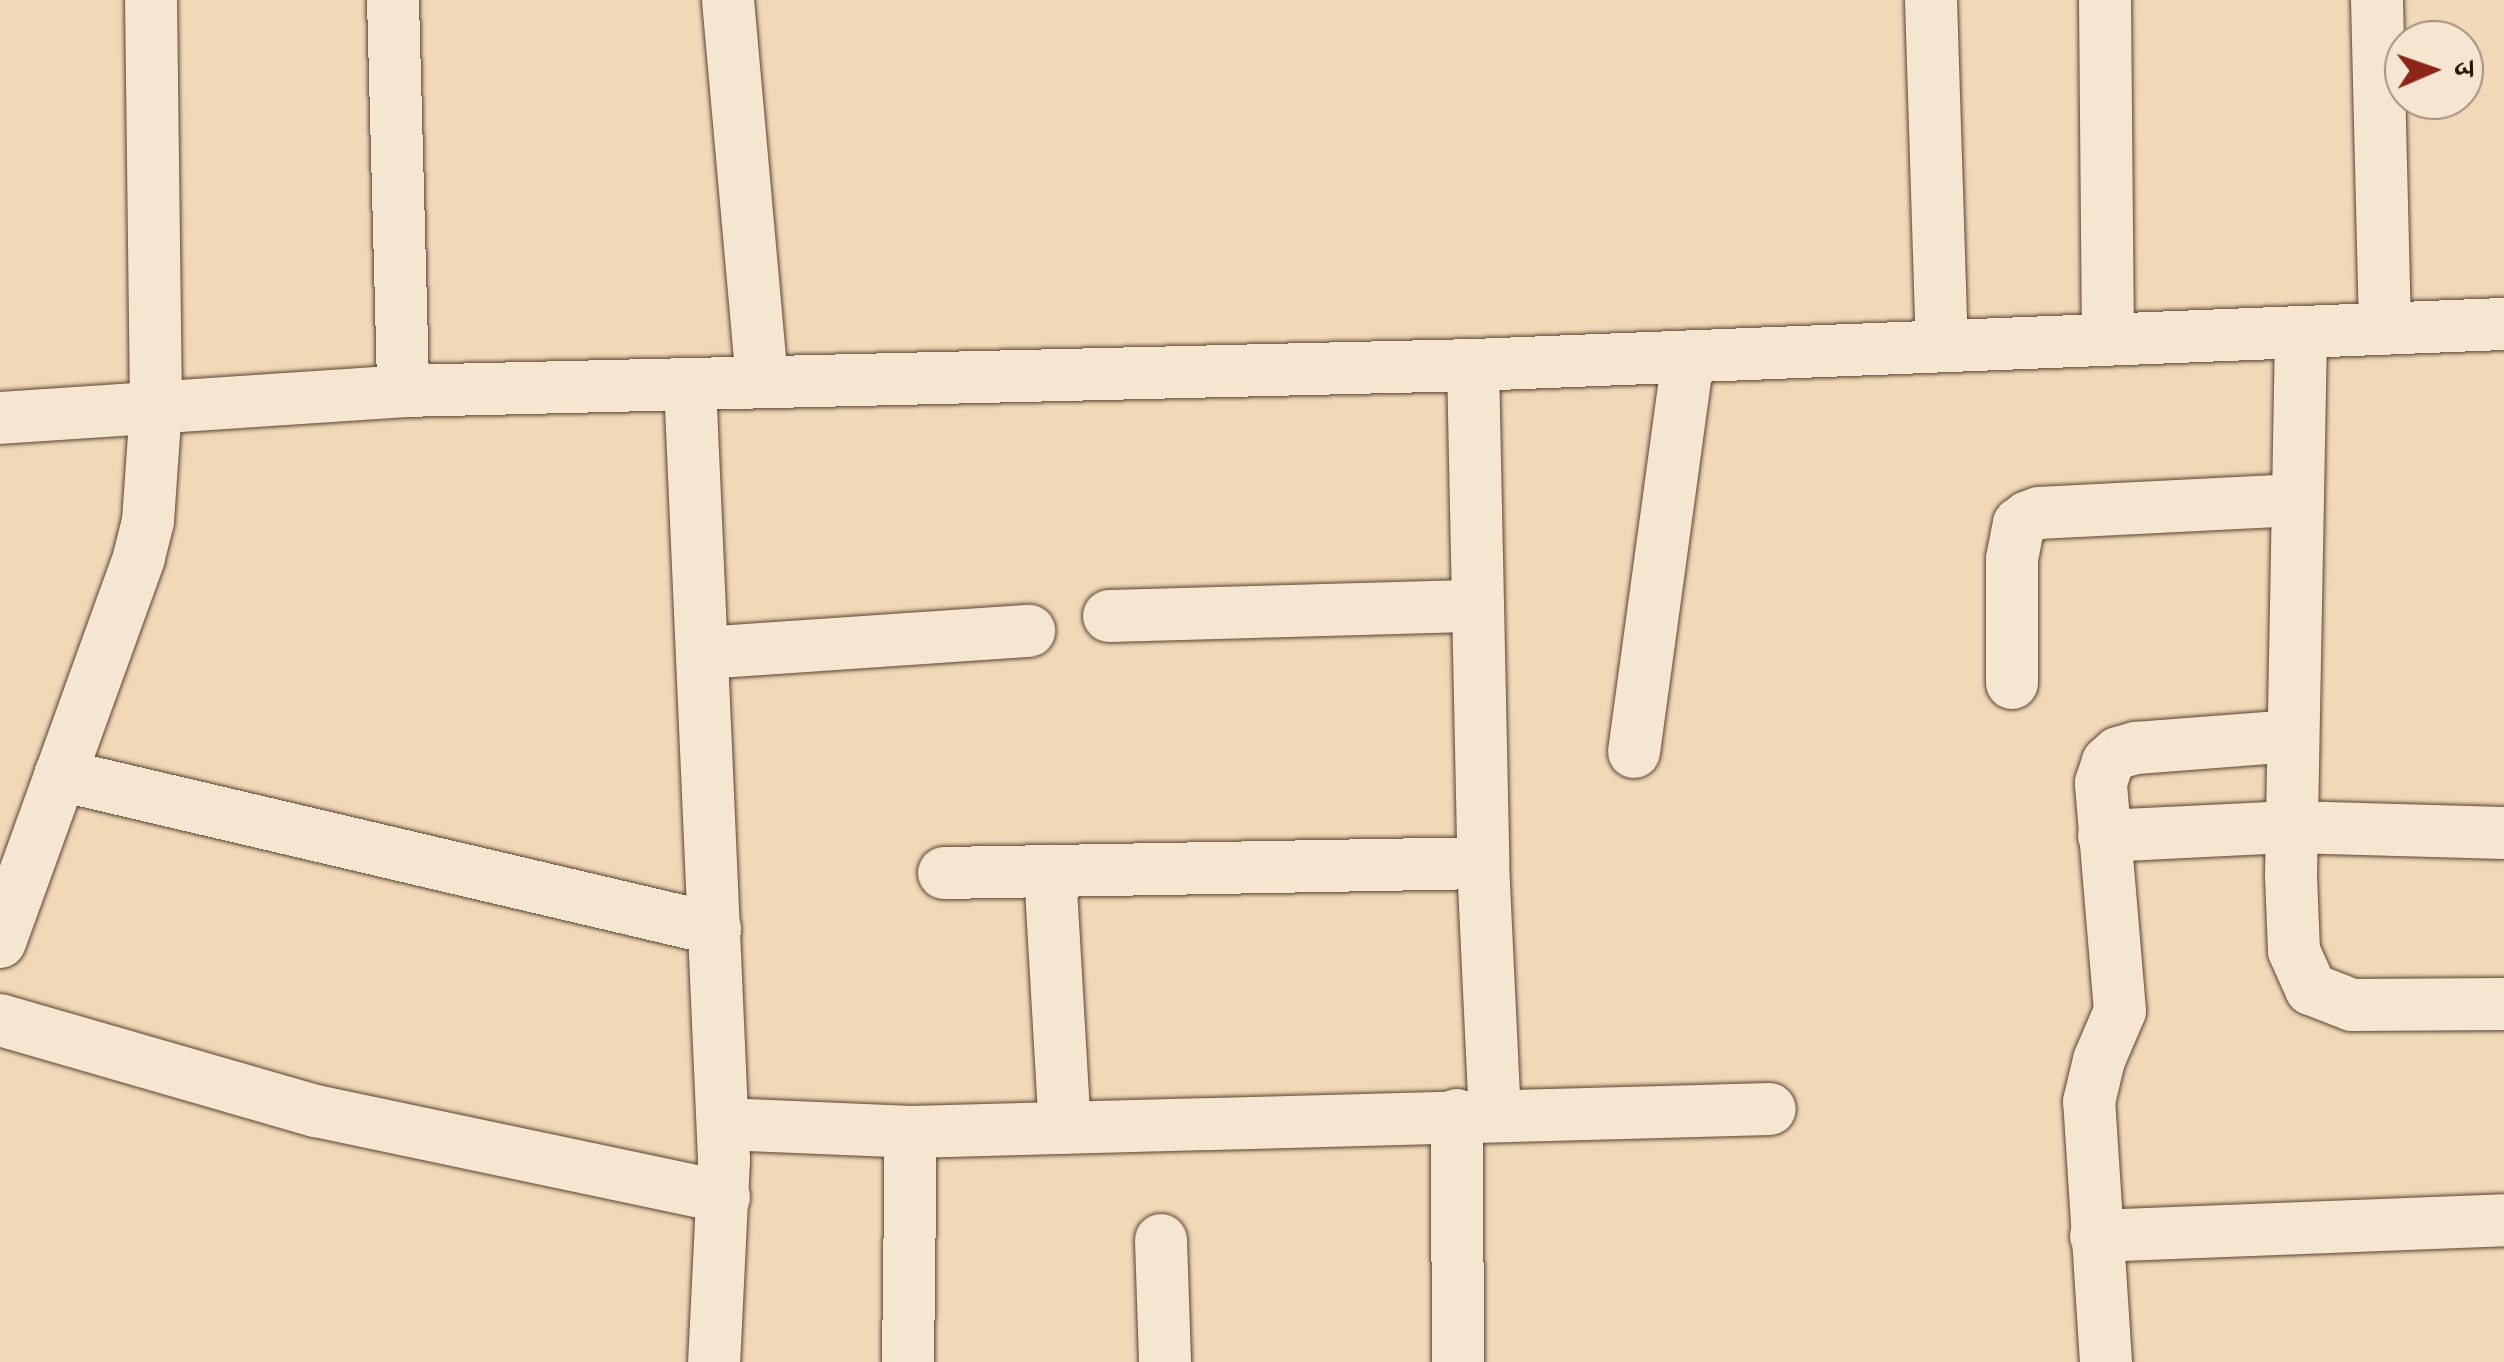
<!DOCTYPE html>
<meta charset="utf-8">
<style>
body{margin:0}
#map{position:relative;width:2504px;height:1362px;overflow:hidden;background:#f1d9b8;font-family:"IM FELL English","Noto Serif Devanagari",serif}
div>[style]{position:absolute}
.roads{filter:drop-shadow(0 0 2px #58442e) drop-shadow(0 0 2px #58442e)}
.minor>*{height:52px;margin:-26px;padding:0 26px;transform-origin:26px;border-radius:26px;background:#f6e6d1}
span{translate:-50% -50%;white-space:nowrap;text-align:center;line-height:1.15;-webkit-text-stroke:8px #f6e6d1;paint-order:stroke}
.north{position:absolute;left:2384px;top:20px;width:100px;height:100px;box-sizing:border-box;background:#f6e6d1;border:2px solid #a2917d;border-radius:50%;rotate:88deg;font-size:28px;font-weight:700;line-height:40px;text-align:center;color:#251200}
.north::after{content:'';display:block;margin:auto;width:35px;height:45px;background:#8f2418;clip-path:polygon(50% 0,100% 100%,50% 72%,0 100%)}
</style>
<div id="map">
<div class="roads">
<div class="minor">
<i style="left:393px;top:0;width:391px;rotate:88.5deg"></i>
<i style="left:728px;top:0;width:382px;rotate:84.9deg"></i>
<i style="left:1931px;top:0;width:343px;rotate:88.2deg"></i>
<i style="left:2105px;top:0;width:338px;rotate:89.5deg"></i>
<i style="left:2377px;top:0;width:329px;rotate:88.6deg"></i>
<i style="left:2301px;top:335px;width:541px;rotate:91.06deg"></i>
<i style="left:2291px;top:876px;width:75px;rotate:87.7deg"></i>
<i style="left:2294px;top:951px;width:42px;rotate:65.9deg"></i>
<i style="left:2311px;top:989px;width:44px;rotate:21.3deg"></i>
<i style="left:2352px;top:1005px;width:152px;rotate:-0.4deg"></i>
<i style="left:1473px;top:365px;width:498px;rotate:88.8deg"></i>
<i style="left:1483px;top:863px;width:252px;rotate:87.3deg"></i>
<i style="left:690px;top:384px;width:777px;rotate:87.49deg"></i>
<i style="left:724px;top:1160px;width:202px;rotate:92.8deg"></i>
<i style="left:0;top:418px;width:404px;rotate:-3.8deg"></i>
<i style="left:403px;top:391px;width:1070px;rotate:-1.39deg"></i>
<i style="left:1473px;top:365px;width:1032px;rotate:-2.28deg"></i>
<i style="left:1109px;top:616px;width:369px;rotate:-1.6deg"></i>
<i style="left:703px;top:653px;width:327px;rotate:-3.9deg"></i>
<i style="left:2012px;top:683px;width:124px;rotate:-90deg"></i>
<i style="left:2012px;top:559px;width:36px;rotate:-79deg"></i>
<i style="left:2019px;top:524px;width:11px;rotate:-38deg"></i>
<i style="left:2028px;top:517px;width:12px;rotate:-20deg"></i>
<i style="left:2039px;top:513px;width:257px;rotate:-2.9deg"></i>
<i style="left:1634px;top:752px;width:399px;rotate:-82.2deg"></i>
<i style="left:60px;top:775px;width:673px;rotate:13.23deg"></i>
<i style="left:2104px;top:836px;width:187px;rotate:-2.8deg"></i>
<i style="left:2291px;top:827px;width:213px;rotate:1.6deg"></i>
<i style="left:1050px;top:871px;width:257px;rotate:86.7deg"></i>
<i style="left:944px;top:873px;width:539px;rotate:-1.06deg"></i>
<i style="left:0;top:942px;width:409px;rotate:-70.1deg"></i>
<i style="left:139px;top:557px;width:37px;rotate:-76deg"></i>
<i style="left:148px;top:521px;width:115px;rotate:-86deg"></i>
<i style="left:156px;top:406px;width:406px;rotate:-90.7deg"></i>
<i style="left:0;top:1020px;width:329px;rotate:16.1deg"></i>
<i style="left:316px;top:1111px;width:417px;rotate:11.9deg"></i>
<i style="left:1457px;top:1115px;width:247px;rotate:89.8deg"></i>
<i style="left:723px;top:1124px;width:188px;rotate:2.4deg"></i>
<i style="left:911px;top:1132px;width:859px;rotate:-1.53deg"></i>
<i style="left:2096px;top:1236px;width:408px;rotate:-2.2deg"></i>
<i style="left:1161px;top:1240px;width:122px;rotate:88.1deg"></i>
<i style="left:908px;top:1362px;width:230px;rotate:-89.3deg"></i>
<i style="left:2106px;top:1362px;width:261px;rotate:-93.7deg"></i>
<i style="left:2089px;top:1102px;width:43px;rotate:-76.6deg"></i>
<i style="left:2099px;top:1060px;width:53px;rotate:-66.8deg"></i>
<i style="left:2120px;top:1011px;width:229px;rotate:-94.8deg"></i>
<i style="left:2101px;top:783px;width:22px;rotate:-72deg"></i>
<i style="left:2108px;top:762px;width:13px;rotate:-42deg"></i>
<i style="left:2118px;top:753px;width:19px;rotate:-16deg"></i>
<i style="left:2136px;top:748px;width:157px;rotate:-4.4deg"></i>
</div>
</div>
<div class="north">उ</div>
</div>
